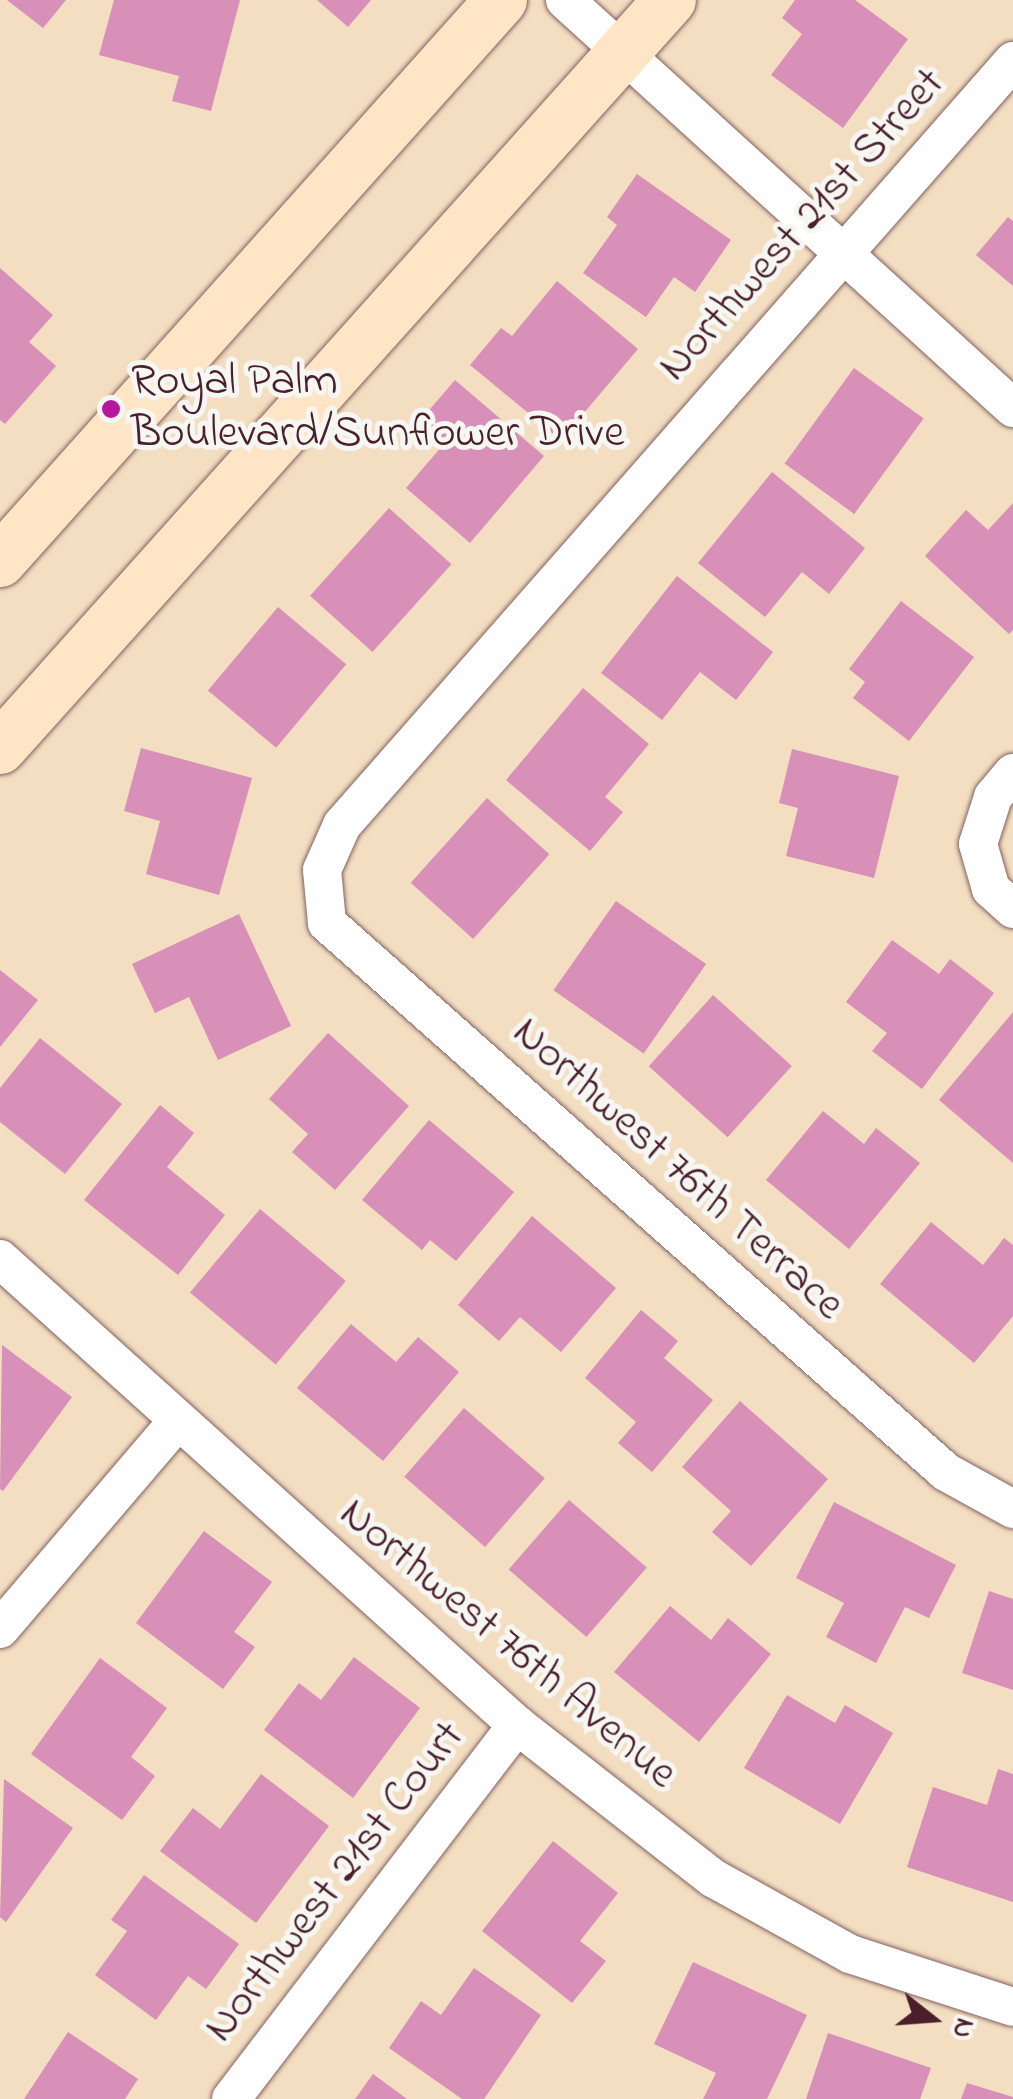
<!DOCTYPE html>
<style>
body{margin:0}
#map{position:relative;width:1013px;height:2099px;overflow:hidden;background:#f3dec2;font-family:"Indie Flower",sans-serif}
div>[style]{position:absolute}
.building>*{inset:0;background:#d88fb8;transform-origin:0 0}
.roads{filter:drop-shadow(0 0 2px #856260) drop-shadow(0 0 2px #856260)}
.minor>*{height:38px;margin:-19px;padding:0 19px;transform-origin:19px;border-radius:19px;background:#fff}
.secondary>*{height:52px;margin:-26px;padding:0 26px;transform-origin:26px;border-radius:26px;background:#fde5c5}
.dots>*{width:28px;height:28px;translate:-50% -50%;box-sizing:border-box;border:5px solid #f6f6f2;border-radius:50%}
span{translate:-50% -50%;white-space:nowrap;text-align:center;line-height:1.15;-webkit-text-stroke:10px #f6f6f2;paint-order:stroke}
.street-label{font-size:45px;color:#4a1f2b}
.poi-label{font-size:45px;color:#4a1f2b}
.left{translate:0 -50%;text-align:left}
.north{position:absolute;left:883px;top:1969px;width:100px;height:100px;-webkit-text-stroke:8px #f6f6f2;paint-order:stroke;rotate:107deg;font-size:28px;font-weight:700;line-height:40px;text-align:center;color:#4a1f2b}
.north::after{content:'';display:block;margin:auto;width:35px;height:45px;background:#4a1f2b;clip-path:polygon(50% 0,100% 100%,50% 72%,0 100%)}
</style>
<div id="map">
<div class="building">
<i style="clip-path:polygon(7px 0,66px 0,43px 28px)"></i>
<i style="clip-path:polygon(114px 0,240px 0,211px 111px,172px 101px,179px 76px,99px 55px)"></i>
<i style="clip-path:polygon(317px 0,371px 0,348px 27px)"></i>
<i style="clip-path:polygon(795px 0,855px 0,908px 39px,843px 128px,771px 75px,802px 34px,782px 18px)"></i>
<i style="clip-path:polygon(637px 174px,731px 240px,695px 292px,674px 277px,646px 317px,583px 273px,617px 225px,607px 217px)"></i>
<i style="clip-path:polygon(1008px 217px,1013px 221px,1013px 286px,976px 255px)"></i>
<i style="clip-path:polygon(0 268px,53px 315px,29px 342px,56px 366px,5px 424px,0 420px)"></i>
<i style="clip-path:polygon(557px 281px,638px 349px,561px 440px,470px 365px,501px 328px,512px 336px)"></i>
<i style="left:854px;top:368px;width:86px;height:118px;rotate:36deg"></i>
<i style="clip-path:polygon(455px 380px,544px 456px,470px 543px,406px 488px,443px 445px,418px 423px)"></i>
<i style="clip-path:polygon(772px 472px,865px 548px,829px 594px,802px 572px,765px 617px,698px 563px)"></i>
<i style="clip-path:polygon(1013px 503px,1013px 630px,1009px 634px,925px 556px,966px 510px,988px 530px)"></i>
<i style="left:389px;top:508px;width:84px;height:118px;rotate:42deg"></i>
<i style="clip-path:polygon(677px 576px,773px 652px,736px 700px,700px 672px,662px 720px,601px 673px)"></i>
<i style="clip-path:polygon(901px 601px,974px 657px,909px 741px,853px 698px,865px 682px,849px 669px)"></i>
<i style="left:278px;top:607px;width:89px;height:109px;rotate:40deg"></i>
<i style="clip-path:polygon(583px 688px,649px 744px,605px 797px,623px 812px,590px 851px,506px 780px)"></i>
<i style="clip-path:polygon(141px 748px,252px 778px,219px 895px,146px 874px,160px 821px,124px 811px)"></i>
<i style="clip-path:polygon(792px 749px,899px 776px,874px 878px,786px 856px,798px 808px,779px 803px)"></i>
<i style="left:487px;top:798px;width:84px;height:114px;rotate:42deg"></i>
<i style="left:616px;top:901px;width:110px;height:109px;rotate:35deg"></i>
<i style="clip-path:polygon(239px 914px,291px 1026px,218px 1060px,189px 997px,155px 1013px,132px 964px)"></i>
<i style="clip-path:polygon(892px 940px,939px 974px,950px 959px,994px 993px,922px 1089px,872px 1051px,887px 1033px,846px 1002px)"></i>
<i style="clip-path:polygon(0 970px,38px 1000px,0 1047px)"></i>
<i style="left:713px;top:995px;width:106px;height:96px;rotate:42deg"></i>
<i style="clip-path:polygon(1013px 1012px,1013px 1163px,939px 1100px)"></i>
<i style="clip-path:polygon(328px 1033px,409px 1106px,335px 1190px,292px 1152px,308px 1134px,269px 1099px)"></i>
<i style="clip-path:polygon(40px 1038px,122px 1104px,65px 1174px,0 1122px,0 1088px)"></i>
<i style="clip-path:polygon(160px 1105px,194px 1133px,167px 1167px,225px 1215px,178px 1275px,84px 1200px)"></i>
<i style="clip-path:polygon(823px 1111px,864px 1144px,876px 1128px,920px 1163px,849px 1249px,766px 1180px)"></i>
<i style="clip-path:polygon(429px 1120px,514px 1192px,456px 1261px,430px 1240px,422px 1250px,362px 1200px)"></i>
<i style="left:260px;top:1209px;width:112px;height:109px;rotate:40deg"></i>
<i style="clip-path:polygon(532px 1216px,616px 1288px,561px 1352px,520px 1317px,499px 1341px,458px 1305px)"></i>
<i style="clip-path:polygon(931px 1222px,983px 1265px,1004px 1238px,1013px 1245px,1013px 1316px,974px 1363px,880px 1284px)"></i>
<i style="clip-path:polygon(641px 1310px,678px 1341px,664px 1358px,713px 1400px,652px 1472px,618px 1443px,636px 1422px,585px 1378px)"></i>
<i style="clip-path:polygon(351px 1324px,396px 1362px,418px 1337px,459px 1372px,383px 1461px,297px 1388px)"></i>
<i style="clip-path:polygon(2px 1345px,72px 1397px,3px 1491px,0 1489px)"></i>
<i style="clip-path:polygon(740px 1401px,828px 1479px,751px 1566px,712px 1532px,731px 1511px,682px 1467px)"></i>
<i style="left:464px;top:1408px;width:107px;height:91px;rotate:41deg"></i>
<i style="left:569px;top:1500px;width:103px;height:92px;rotate:41deg"></i>
<i style="clip-path:polygon(834px 1502px,956px 1565px,929px 1618px,905px 1607px,876px 1663px,826px 1637px,844px 1603px,796px 1578px)"></i>
<i style="clip-path:polygon(204px 1531px,272px 1582px,234px 1632px,255px 1647px,223px 1689px,136px 1623px)"></i>
<i style="clip-path:polygon(989px 1591px,1013px 1599px,1013px 1690px,962px 1673px)"></i>
<i style="clip-path:polygon(670px 1606px,711px 1640px,728px 1618px,771px 1654px,699px 1742px,614px 1672px)"></i>
<i style="clip-path:polygon(354px 1657px,420px 1708px,353px 1798px,264px 1730px,299px 1683px,321px 1700px)"></i>
<i style="clip-path:polygon(100px 1658px,167px 1708px,131px 1757px,155px 1776px,122px 1820px,31px 1754px)"></i>
<i style="clip-path:polygon(787px 1695px,835px 1723px,845px 1705px,893px 1733px,840px 1824px,744px 1768px)"></i>
<i style="clip-path:polygon(998px 1769px,1013px 1774px,1013px 1902px,907px 1867px,933px 1787px,987px 1805px)"></i>
<i style="clip-path:polygon(261px 1774px,329px 1826px,256px 1923px,160px 1851px,193px 1808px,220px 1829px)"></i>
<i style="clip-path:polygon(4px 1779px,73px 1828px,6px 1922px,0 1917px)"></i>
<i style="clip-path:polygon(553px 1841px,618px 1893px,580px 1941px,606px 1961px,572px 2003px,482px 1931px)"></i>
<i style="clip-path:polygon(144px 1875px,239px 1944px,206px 1989px,188px 1976px,156px 2020px,95px 1975px,127px 1931px,111px 1920px)"></i>
<i style="clip-path:polygon(693px 1962px,807px 2015px,767px 2099px,703px 2099px,716px 2073px,654px 2044px)"></i>
<i style="clip-path:polygon(474px 1968px,541px 2015px,484px 2099px,462px 2099px,389px 2048px,421px 2001px,441px 2015px)"></i>
<i style="clip-path:polygon(68px 2032px,138px 2079px,125px 2099px,24px 2099px)"></i>
<i style="clip-path:polygon(828px 2033px,931px 2068px,920px 2099px,806px 2099px)"></i>
<i style="clip-path:polygon(373px 2074px,407px 2099px,355px 2099px)"></i>
<i style="clip-path:polygon(967px 2083px,1013px 2097px,1013px 2099px,961px 2099px)"></i>
</div>
<div class="roads">
<div class="minor">
<i style="left:565px;top:0;width:606px;rotate:42.32deg"></i>
<i style="left:1013px;top:61px;width:1017px;rotate:131.29deg"></i>
<i style="left:342px;top:825px;width:49px;rotate:114deg"></i>
<i style="left:322px;top:870px;width:53px;rotate:84.6deg"></i>
<i style="left:327px;top:923px;width:827px;rotate:41.57deg"></i>
<i style="left:946px;top:1472px;width:77px;rotate:28.9deg"></i>
<i style="left:1013px;top:773px;width:31px;rotate:130deg"></i>
<i style="left:993px;top:797px;width:49px;rotate:107.7deg"></i>
<i style="left:978px;top:844px;width:47px;rotate:73.9deg"></i>
<i style="left:991px;top:889px;width:30px;rotate:42deg"></i>
<i style="left:0;top:1259px;width:696px;rotate:42.03deg"></i>
<i style="left:517px;top:1725px;width:249px;rotate:38deg"></i>
<i style="left:713px;top:1878px;width:157px;rotate:29deg"></i>
<i style="left:850px;top:1954px;width:171px;rotate:18deg"></i>
<i style="left:0;top:1629px;width:272px;rotate:-49.5deg"></i>
<i style="left:231px;top:2099px;width:471px;rotate:-52.6deg"></i>
</div>
<div class="secondary">
<i style="left:0;top:561px;width:752px;rotate:-48.23deg"></i>
<i style="left:0;top:748px;width:1004px;rotate:-48.15deg"></i>
</div>
</div>
<div class="dots">
<i style="left:111px;top:409px;background:#b5179e"></i>
</div>
<div class="street-label">
<span style="left:803px;top:226px;rotate:-48deg">Northwest 21st Street</span>
<span style="left:677px;top:1170px;rotate:42deg">Northwest 76th Terrace</span>
<span style="left:507px;top:1645px;rotate:40deg">Northwest 76th Avenue</span>
<span style="left:336px;top:1883px;rotate:-52deg">Northwest 21st Court</span>
</div>
<div class="poi-label">
<span class="left" style="left:131px;top:409px">Royal Palm<br>Boulevard/Sunflower Drive</span>
</div>
<div class="north">N</div>
</div>
